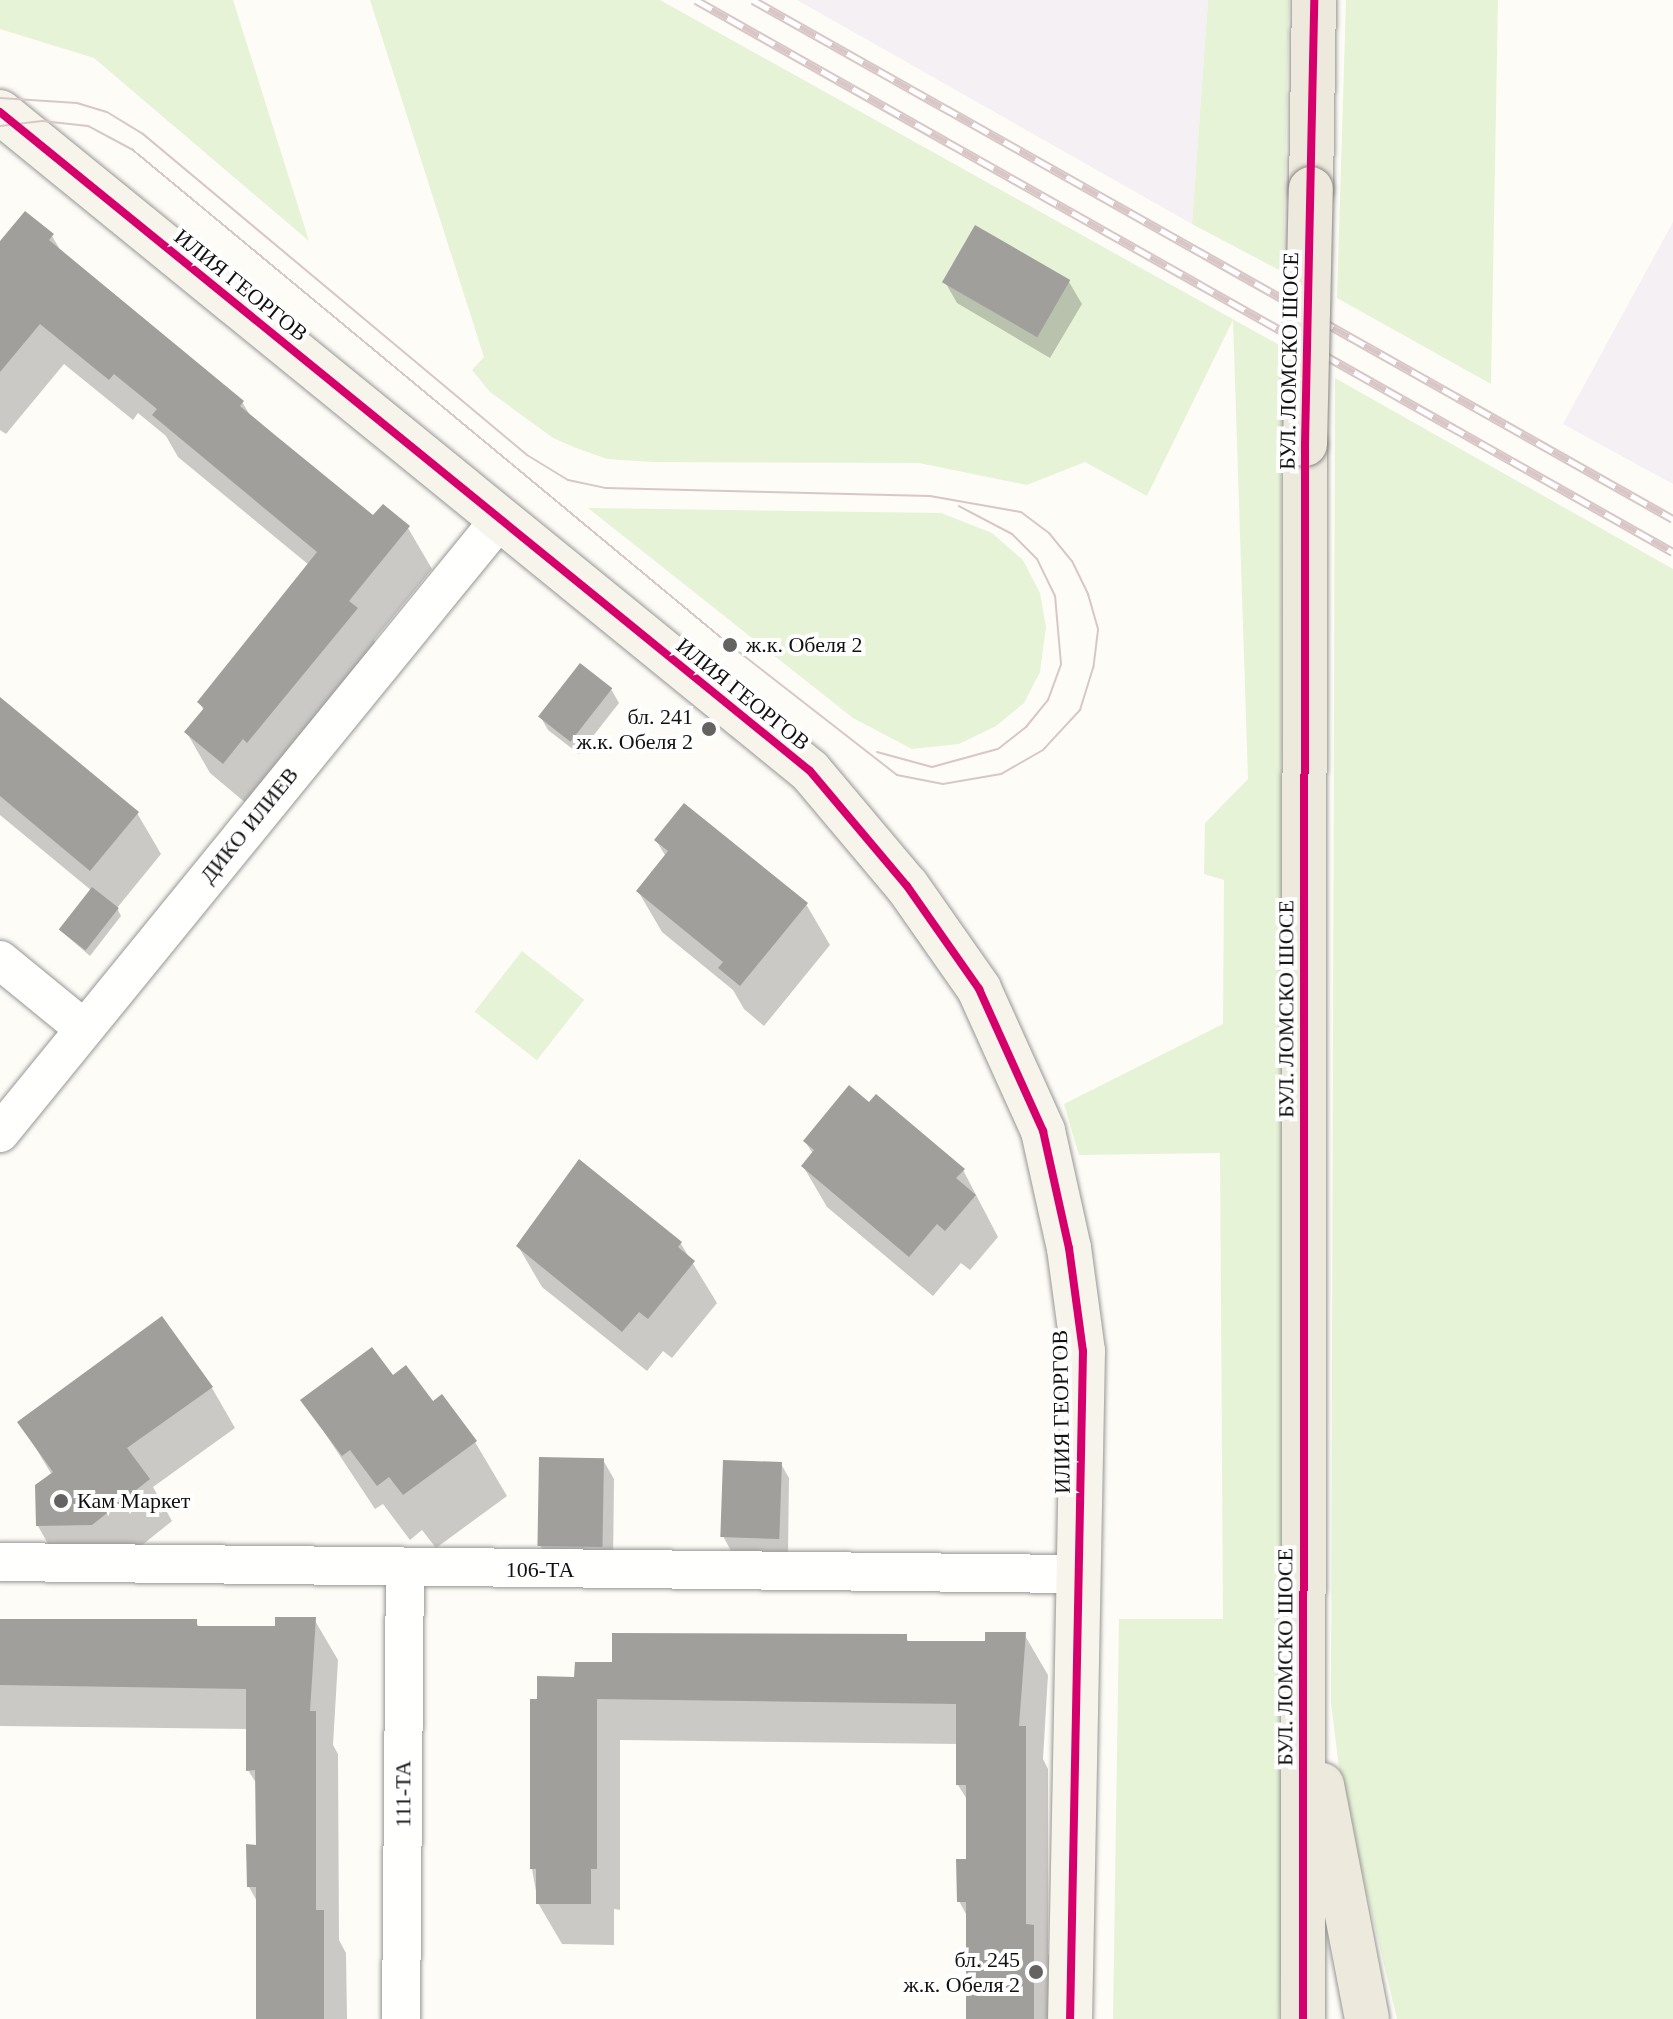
<!DOCTYPE html>
<meta charset="utf-8">
<style>
body{margin:0}
#map{position:relative;width:1673px;height:2019px;overflow:hidden;background:#fdfcf7;font-family:"Times New Roman",serif}
div>[style]{position:absolute}
.industrial>*{inset:0;background:#f5f0f3}
.green>*{inset:0;background:#e7f3d7;transform-origin:0 0}
.shadow>*{inset:0;background:#0003}
.building>*{inset:0;background:#a19f9c;transform-origin:0 0}
.roads{filter:drop-shadow(0 0 2px #979795) drop-shadow(0 0 2px #979795)}
.street>*{height:38px;margin:-19px;padding:0 19px;transform-origin:19px;border-radius:19px;background:#fffffe}
.secondary>*{height:44px;margin:-22px;padding:0 22px;transform-origin:22px;border-radius:22px;background:#f6f4eb}
.primary>*{height:44px;margin:-22px;padding:0 22px;transform-origin:22px;border-radius:22px;background:#ede9dc}
.tram>*{height:2px;margin:-1px;padding:0 1px;transform-origin:1px;border-radius:1px;background:#d9c6c7}
.rail>*{height:9px;margin-top:-4.5px;transform-origin:0;background:repeating-linear-gradient(90deg,#fff 0 18px,#d9c6c7 0 36px);box-sizing:border-box;border-block:2px solid #d9c6c7}
.bridges{filter:drop-shadow(0 0 2px #858482) drop-shadow(0 0 2px #858482)}
.primary-bridge>*{height:44px;margin:-22px;padding:0 22px;transform-origin:22px;border-radius:22px;background:#ede9dc}
.cycleway>*{height:8px;margin:-4px;padding:0 4px;transform-origin:4px;border-radius:4px;background:#d6006c}
.dots>*{width:22px;height:22px;translate:-50% -50%;box-sizing:border-box;border:4px solid #fff;border-radius:50%}
span{translate:-50% -50%;white-space:nowrap;text-align:center;line-height:1.15;-webkit-text-stroke:8px #fff;paint-order:stroke}
.street-label{font-size:22px;color:#111}
.poi-label{font-size:22px;color:#111}
.left{translate:0 -50%;text-align:left}
.right{translate:-100% -50%;text-align:right}
</style>
<div id="map">
<div class="industrial">
<i style="clip-path:polygon(797px 0,1208px 0,1192px 224px)"></i>
<i style="clip-path:polygon(1673px 222px,1673px 484px,1563px 424px)"></i>
</div>
<div class="green">
<i style="clip-path:polygon(0 0,233px 0,309px 241px,94px 58px,0 29px)"></i>
<i style="clip-path:polygon(370px 0,660px 0,1281px 346px,1283px 1937px,1279px 2019px,1113px 2019px,1119px 1619px,1223px 1619px,1220px 1153px,1079px 1155px,1064px 1104px,1223px 1024px,1224px 880px,1204px 874px,1205px 823px,1248px 779px,1233px 320px,1147px 496px,1085px 462px,1027px 485px,919px 463px,652px 462px,607px 459px,576px 448px,553px 438px,490px 392px,472px 370px,484px 357px)"></i>
<i style="clip-path:polygon(1208px 0,1289px 0,1283px 272px,1192px 224px)"></i>
<i style="clip-path:polygon(1346px 0,1498px 0,1491px 384px,1337px 298px)"></i>
<i style="clip-path:polygon(1335px 378px,1673px 569px,1673px 2019px,1397px 2019px,1341px 1784px,1331px 1703px)"></i>
<i style="clip-path:polygon(588px 508px,941px 513px,992px 533px,1023px 560px,1040px 593px,1046px 627px,1040px 672px,1024px 703px,996px 726px,959px 744px,912px 749px,853px 718px)"></i>
<i style="left:522px;top:951px;width:79px;height:77px;rotate:38deg"></i>
</div>
<div class="shadow">
<i style="clip-path:polygon(976px 228px,1069px 282px,1082px 304px,1050px 358px,957px 303px,945px 282px)"></i>
<i style="clip-path:polygon(52px 236px,62px 253px,242px 402px,252px 418px,374px 518px,408px 528px,432px 569px,374px 640px,380px 650px,247px 804px,210px 773px,187px 733px,204px 711px,199px 702px,309px 565px,178px 457px,166px 436px,138px 413px,133px 420px,64px 364px,6px 434px,0 430px,0 262px)"></i>
<i style="clip-path:polygon(611px 689px,619px 703px,579px 754px,548px 730px,540px 716px)"></i>
<i style="clip-path:polygon(0 700px,137px 813px,161px 854px,117px 908px,121px 916px,90px 956px,61px 931px,92px 891px,0 815px)"></i>
<i style="clip-path:polygon(656px 840px,806px 904px,830px 945px,764px 1026px,744px 1009px,733px 990px,662px 932px,638px 891px,666px 857px)"></i>
<i style="clip-path:polygon(870px 1105px,963px 1170px,998px 1237px,970px 1270px,961px 1263px,933px 1296px,827px 1207px,803px 1166px,813px 1154px,805px 1141px)"></i>
<i style="clip-path:polygon(579px 1162px,681px 1244px,717px 1303px,672px 1358px,663px 1351px,647px 1371px,542px 1287px,518px 1246px)"></i>
<i style="clip-path:polygon(392px 1378px,475px 1442px,507px 1496px,436px 1548px,422px 1530px,410px 1540px,383px 1504px,375px 1509px,303px 1400px)"></i>
<i style="clip-path:polygon(212px 1388px,235px 1428px,153px 1487px,172px 1521px,116px 1566px,61px 1567px,38px 1526px,52px 1475px,20px 1422px)"></i>
<i style="clip-path:polygon(603px 1460px,614px 1479px,613px 1565px,551px 1564px,540px 1545px)"></i>
<i style="clip-path:polygon(781px 1464px,789px 1478px,788px 1552px,731px 1551px,723px 1536px)"></i>
<i style="clip-path:polygon(314px 1619px,338px 1660px,333px 1745px,338px 1754px,339px 1940px,346px 1953px,347px 2019px,258px 2019px,258px 1903px,249px 1887px,258px 1847px,258px 1786px,248px 1770px,248px 1729px,0 1726px,0 1621px,195px 1621px,200px 1628px,277px 1628px)"></i>
<i style="clip-path:polygon(1024px 1634px,1048px 1675px,1043px 1759px,1048px 1769px,1048px 1954px,1056px 1968px,1057px 2019px,968px 2019px,968px 1918px,959px 1901px,968px 1861px,968px 1801px,958px 1785px,958px 1744px,620px 1740px,620px 1910px,614px 1909px,614px 1945px,562px 1944px,538px 1903px,532px 1869px,539px 1702px,614px 1664px,905px 1636px,909px 1643px,987px 1643px)"></i>
</div>
<div class="building">
<i style="clip-path:polygon(25px 211px,54px 234px,49px 240px,244px 401px,240px 406px,275px 435px,373px 515px,383px 504px,410px 526px,349px 601px,358px 608px,247px 743px,243px 739px,223px 764px,184px 732px,204px 708px,197px 702px,317px 552px,152px 415px,157px 409px,114px 374px,109px 380px,40px 324px,0 372px,0 241px)"></i>
<i style="left:975px;top:225px;width:110px;height:66px;rotate:30deg"></i>
<i style="left:580px;top:663px;width:41px;height:68px;rotate:38deg"></i>
<i style="clip-path:polygon(0 697px,139px 812px,90px 871px,0 796px)"></i>
<i style="clip-path:polygon(684px 803px,808px 903px,740px 986px,718px 968px,723px 962px,636px 891px,668px 851px,654px 840px)"></i>
<i style="left:92px;top:887px;width:34px;height:54px;rotate:38deg"></i>
<i style="clip-path:polygon(849px 1085px,869px 1102px,876px 1094px,965px 1169px,956px 1178px,976px 1195px,945px 1231px,937px 1224px,909px 1257px,801px 1166px,814px 1150px,803px 1141px)"></i>
<i style="clip-path:polygon(579px 1159px,682px 1242px,678px 1247px,695px 1261px,648px 1319px,639px 1312px,622px 1332px,516px 1246px)"></i>
<i style="clip-path:polygon(162px 1316px,213px 1387px,127px 1448px,150px 1479px,92px 1525px,36px 1526px,35px 1485px,53px 1472px,17px 1422px)"></i>
<i style="clip-path:polygon(372px 1347px,393px 1375px,406px 1365px,433px 1401px,442px 1394px,477px 1441px,403px 1495px,389px 1477px,377px 1486px,350px 1450px,342px 1456px,300px 1400px)"></i>
<i style="left:539px;top:1457px;width:65px;height:89px;rotate:1deg"></i>
<i style="left:723px;top:1460px;width:59px;height:77px;rotate:2deg"></i>
<i style="clip-path:polygon(275px 1617px,316px 1617px,310px 1711px,316px 1711px,316px 1910px,324px 1910px,324px 2019px,256px 2019px,256px 1887px,247px 1887px,246px 1844px,256px 1845px,255px 1770px,246px 1771px,246px 1689px,0 1685px,0 1619px,197px 1619px,197px 1626px,275px 1626px)"></i>
<i style="clip-path:polygon(985px 1632px,1026px 1632px,1019px 1726px,1026px 1726px,1026px 1924px,1034px 1925px,1034px 2019px,966px 2019px,966px 1902px,957px 1902px,956px 1859px,966px 1859px,966px 1785px,956px 1785px,956px 1704px,597px 1699px,597px 1869px,591px 1869px,591px 1904px,536px 1904px,536px 1869px,530px 1869px,530px 1699px,537px 1699px,537px 1676px,574px 1677px,575px 1662px,612px 1662px,612px 1633px,907px 1634px,907px 1641px,985px 1641px)"></i>
</div>
<div class="roads">
<div class="street">
<i style="left:0;top:960px;width:107px;rotate:39.3deg"></i>
<i style="left:0;top:1133px;width:792px;rotate:-50.84deg"></i>
<i style="left:0;top:1562px;width:1079px;rotate:0.64deg"></i>
<i style="left:401px;top:2019px;width:449px;rotate:-89.5deg"></i>
</div>
<div class="secondary">
<i style="left:0;top:112px;width:1044px;rotate:39.13deg"></i>
<i style="left:810px;top:771px;width:150px;rotate:49.9deg"></i>
<i style="left:907px;top:886px;width:126px;rotate:55deg"></i>
<i style="left:979px;top:989px;width:156px;rotate:65.7deg"></i>
<i style="left:1043px;top:1131px;width:120px;rotate:77.5deg"></i>
<i style="left:1069px;top:1248px;width:104px;rotate:82.3deg"></i>
<i style="left:1083px;top:1351px;width:668px;rotate:91.11deg"></i>
</div>
<div class="primary">
<i style="left:1311px;top:189px;width:189px;rotate:-89.1deg"></i>
<i style="left:1322px;top:1785px;width:238px;rotate:79.1deg"></i>
<i style="left:1303px;top:2019px;width:1575px;rotate:-89.93deg"></i>
</div>
</div>
<div class="tram">
<i style="left:0;top:98px;width:77px;rotate:3.7deg"></i>
<i style="left:77px;top:103px;width:31px;rotate:17deg"></i>
<i style="left:107px;top:112px;width:42px;rotate:31.4deg"></i>
<i style="left:143px;top:134px;width:500px;rotate:39.89deg"></i>
<i style="left:527px;top:455px;width:48px;rotate:31.4deg"></i>
<i style="left:568px;top:480px;width:39px;rotate:12deg"></i>
<i style="left:606px;top:488px;width:324px;rotate:1.4deg"></i>
<i style="left:930px;top:496px;width:92px;rotate:10deg"></i>
<i style="left:1021px;top:512px;width:35px;rotate:37deg"></i>
<i style="left:1049px;top:533px;width:36px;rotate:51deg"></i>
<i style="left:1072px;top:561px;width:37px;rotate:64deg"></i>
<i style="left:1088px;top:594px;width:37px;rotate:74deg"></i>
<i style="left:1098px;top:630px;width:38px;rotate:97deg"></i>
<i style="left:1093px;top:668px;width:44px;rotate:107.2deg"></i>
<i style="left:1080px;top:710px;width:54px;rotate:132.8deg"></i>
<i style="left:1043px;top:750px;width:48px;rotate:150.3deg"></i>
<i style="left:1001px;top:774px;width:59px;rotate:170.2deg"></i>
<i style="left:943px;top:784px;width:47px;rotate:-168.9deg"></i>
<i style="left:897px;top:775px;width:212px;rotate:-142.1deg"></i>
<i style="left:730px;top:645px;width:776px;rotate:-140.34deg"></i>
<i style="left:133px;top:150px;width:51px;rotate:-151.9deg"></i>
<i style="left:88px;top:126px;width:46px;rotate:-173.8deg"></i>
<i style="left:42px;top:121px;width:42px;rotate:173.2deg"></i>
<i style="left:877px;top:752px;width:57px;rotate:15.3deg"></i>
<i style="left:932px;top:767px;width:68px;rotate:-15.3deg"></i>
<i style="left:998px;top:749px;width:36px;rotate:-38deg"></i>
<i style="left:1026px;top:727px;width:35px;rotate:-51deg"></i>
<i style="left:1048px;top:700px;width:38px;rotate:-70deg"></i>
<i style="left:1061px;top:664px;width:68px;rotate:-95deg"></i>
<i style="left:1055px;top:596px;width:41px;rotate:-115.9deg"></i>
<i style="left:1037px;top:559px;width:35px;rotate:-135deg"></i>
<i style="left:1012px;top:534px;width:60px;rotate:-152.2deg"></i>
</div>
<div class="rail">
<i style="left:696px;top:0;width:1122px;rotate:29.47deg"></i>
<i style="left:753px;top:0;width:1056px;rotate:29.43deg"></i>
</div>
<div class="bridges">
<div class="primary-bridge">
<i style="left:1305px;top:444px;width:255px;rotate:-88.7deg"></i>
</div>
</div>
<div class="cycleway">
<i style="left:0;top:112px;width:1044px;rotate:39.13deg"></i>
<i style="left:810px;top:771px;width:150px;rotate:49.9deg"></i>
<i style="left:907px;top:886px;width:126px;rotate:55deg"></i>
<i style="left:979px;top:989px;width:156px;rotate:65.7deg"></i>
<i style="left:1043px;top:1131px;width:120px;rotate:77.5deg"></i>
<i style="left:1069px;top:1248px;width:104px;rotate:82.3deg"></i>
<i style="left:1083px;top:1351px;width:668px;rotate:91.11deg"></i>
<i style="left:1303px;top:2019px;width:1575px;rotate:-89.93deg"></i>
<i style="left:1305px;top:444px;width:444px;rotate:-88.8deg"></i>
</div>
<div class="dots">
<i style="left:730px;top:645px;background:#646362"></i>
<i style="left:709px;top:729px;background:#646362"></i>
<i style="left:61px;top:1501px;background:#646362"></i>
<i style="left:1036px;top:1972px;background:#646362"></i>
</div>
<div class="street-label">
<span style="left:241px;top:285px;rotate:39deg">ИЛИЯ ГЕОРГОВ</span>
<span style="left:1289px;top:361px;rotate:-89deg">БУЛ. ЛОМСКО ШОСЕ</span>
<span style="left:743px;top:694px;rotate:39deg">ИЛИЯ ГЕОРГОВ</span>
<span style="left:249px;top:825px;rotate:-51deg">ДИКО ИЛИЕВ</span>
<span style="left:1286px;top:1009px;rotate:-90deg">БУЛ. ЛОМСКО ШОСЕ</span>
<span style="left:1061px;top:1412px;rotate:-91deg">ИЛИЯ ГЕОРГОВ</span>
<span style="left:540px;top:1570px">106-ТА</span>
<span style="left:1285px;top:1657px;rotate:-90deg">БУЛ. ЛОМСКО ШОСЕ</span>
<span style="left:403px;top:1794px;rotate:-90deg">111-ТА</span>
</div>
<div class="poi-label">
<span class="left" style="left:746px;top:645px">ж.к. Обеля 2</span>
<span class="right" style="left:693px;top:729px">бл. 241<br>ж.к. Обеля 2</span>
<span class="left" style="left:77px;top:1501px">Кам Маркет</span>
<span class="right" style="left:1020px;top:1972px">бл. 245<br>ж.к. Обеля 2</span>
</div>
</div>
